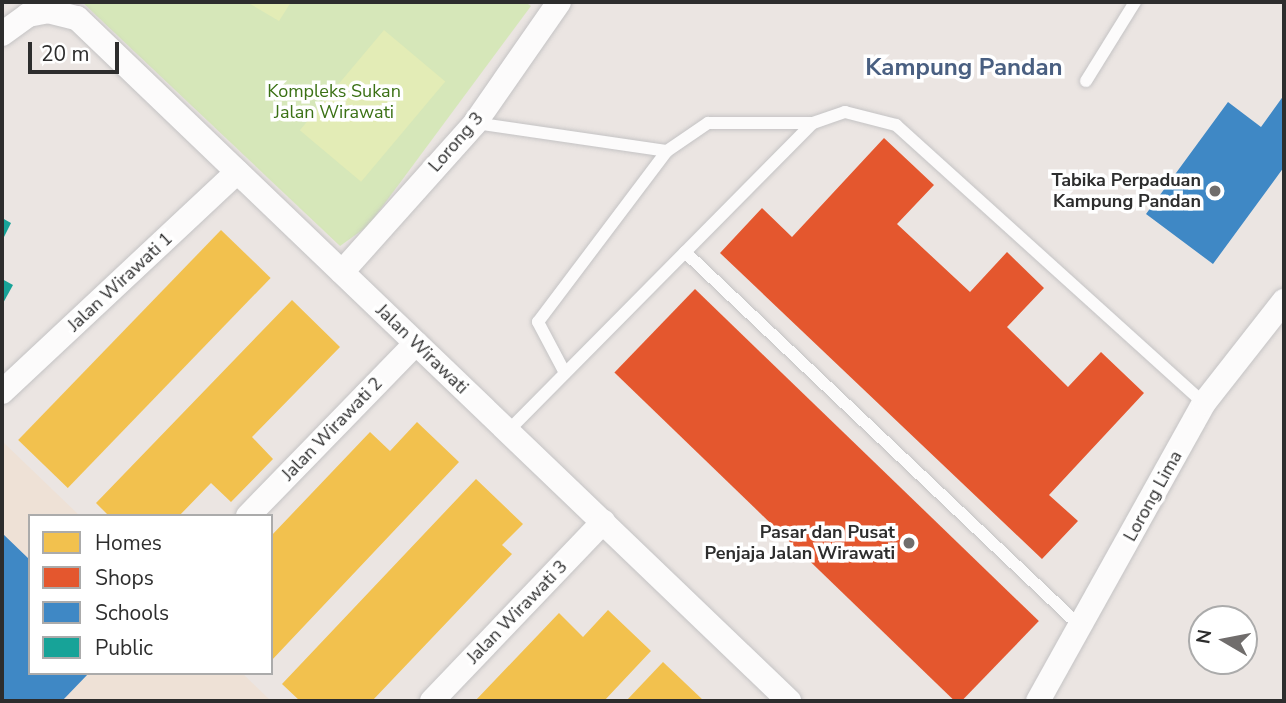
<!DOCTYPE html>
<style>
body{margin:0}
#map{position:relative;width:1286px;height:703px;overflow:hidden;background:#ebe5e2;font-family:"Nunito Sans",sans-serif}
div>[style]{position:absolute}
.education>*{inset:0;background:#eee1d6}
.green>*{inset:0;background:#d6e7b9}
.pitch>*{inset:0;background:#e3ecb6;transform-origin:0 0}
.homes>*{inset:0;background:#f2c14e;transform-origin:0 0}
.shops>*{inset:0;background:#e4572e;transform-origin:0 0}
.schools>*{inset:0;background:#3f88c5}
.public>*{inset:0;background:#17a398}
.roads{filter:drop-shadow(0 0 2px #c4c3c4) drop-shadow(0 0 2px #c4c3c4)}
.service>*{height:12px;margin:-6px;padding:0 6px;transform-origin:6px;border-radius:6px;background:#fcfbfb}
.minor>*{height:24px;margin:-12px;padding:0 12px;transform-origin:12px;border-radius:12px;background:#fcfbfb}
.dots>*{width:19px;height:19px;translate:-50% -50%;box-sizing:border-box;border:4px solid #fff;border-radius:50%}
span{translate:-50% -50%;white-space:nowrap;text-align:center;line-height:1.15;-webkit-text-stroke:7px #fff;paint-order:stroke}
.park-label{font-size:18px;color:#3b7115}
.street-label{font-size:18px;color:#2d2d2d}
.poi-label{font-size:18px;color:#2d2d2d;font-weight:700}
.right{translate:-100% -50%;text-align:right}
.district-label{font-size:24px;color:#495f81;font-weight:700}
.frame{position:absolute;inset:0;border:4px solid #2d2d2d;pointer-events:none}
.legend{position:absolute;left:28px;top:514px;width:245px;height:161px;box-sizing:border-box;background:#fff;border:2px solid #ababab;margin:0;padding:9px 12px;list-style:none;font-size:21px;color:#2d2d2d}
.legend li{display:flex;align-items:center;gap:14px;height:35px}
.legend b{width:35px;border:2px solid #ababab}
.north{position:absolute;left:1188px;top:605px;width:70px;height:70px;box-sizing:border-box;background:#fff;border:2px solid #ababab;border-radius:50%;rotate:280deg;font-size:19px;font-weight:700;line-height:28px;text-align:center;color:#2d2d2d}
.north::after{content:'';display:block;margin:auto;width:24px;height:32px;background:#706d6c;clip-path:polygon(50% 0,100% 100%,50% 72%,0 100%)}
.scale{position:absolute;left:28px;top:42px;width:91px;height:32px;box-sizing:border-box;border:4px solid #2d2d2d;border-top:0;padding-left:9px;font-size:21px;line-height:24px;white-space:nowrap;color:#2d2d2d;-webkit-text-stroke:5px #fff;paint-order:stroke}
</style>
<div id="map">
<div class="education">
<i style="clip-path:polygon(2px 441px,80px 516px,30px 516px,30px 673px,242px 673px,271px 701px,2px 701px)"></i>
</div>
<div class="green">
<i style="clip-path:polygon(82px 2px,525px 2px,531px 6px,368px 226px,340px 246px)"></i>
</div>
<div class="pitch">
<i style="clip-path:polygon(247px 2px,291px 2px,279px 21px)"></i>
<i style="left:384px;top:30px;width:80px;height:131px;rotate:40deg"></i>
</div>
<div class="homes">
<i style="left:221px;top:230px;width:69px;height:292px;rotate:44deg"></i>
<i style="clip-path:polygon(292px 300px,340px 347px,252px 437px,273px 459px,231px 502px,211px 483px,179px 516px,109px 516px,96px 503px)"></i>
<i style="clip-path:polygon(417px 422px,459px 462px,271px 661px,271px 536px,370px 432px,390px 451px)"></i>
<i style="clip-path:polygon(476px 479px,523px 524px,502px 545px,512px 554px,372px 701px,300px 701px,282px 684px)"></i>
<i style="clip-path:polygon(608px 610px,651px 651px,604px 701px,475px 701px,559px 613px,583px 637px)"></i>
<i style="clip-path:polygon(663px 662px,704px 701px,626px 701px)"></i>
</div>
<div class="shops">
<i style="clip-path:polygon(884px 138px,934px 185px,897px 224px,970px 292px,1007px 252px,1044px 288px,1007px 327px,1068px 387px,1101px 352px,1144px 393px,1049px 495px,1078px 521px,1042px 559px,720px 253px,762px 208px,792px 237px)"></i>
<i style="left:695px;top:289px;width:478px;height:116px;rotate:44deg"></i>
</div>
<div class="schools">
<i style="clip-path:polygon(1284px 95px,1284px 167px,1213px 264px,1146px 214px,1228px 102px,1261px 127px)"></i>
<i style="clip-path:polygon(2px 533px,30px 560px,30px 673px,89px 673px,62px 701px,2px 701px)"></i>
</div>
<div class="public">
<i style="clip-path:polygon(2px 218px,11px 223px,2px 241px)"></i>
<i style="clip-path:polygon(2px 279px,13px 285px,2px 305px)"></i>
</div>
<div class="roads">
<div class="service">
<i style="left:1086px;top:81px;width:93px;rotate:-58.2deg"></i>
<i style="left:475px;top:123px;width:194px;rotate:8.3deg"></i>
<i style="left:685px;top:252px;width:545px;rotate:43.44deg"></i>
<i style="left:565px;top:373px;width:58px;rotate:-117.9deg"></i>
<i style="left:538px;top:322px;width:214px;rotate:-53deg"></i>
<i style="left:667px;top:151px;width:50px;rotate:-34.3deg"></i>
<i style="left:708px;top:123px;width:105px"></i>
<i style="left:508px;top:431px;width:433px;rotate:-45.3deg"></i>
<i style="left:813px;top:123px;width:34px;rotate:-19deg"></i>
<i style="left:845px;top:112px;width:53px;rotate:14.3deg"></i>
<i style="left:896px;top:125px;width:415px;rotate:42.1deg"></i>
</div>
<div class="minor">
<i style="left:2px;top:34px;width:32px;rotate:-36deg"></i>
<i style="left:28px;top:15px;width:20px;rotate:-11deg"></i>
<i style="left:48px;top:11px;width:30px;rotate:14deg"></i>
<i style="left:77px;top:18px;width:987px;rotate:43.81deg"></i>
<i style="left:342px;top:272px;width:200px;rotate:-48.2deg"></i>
<i style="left:475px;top:123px;width:147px;rotate:-55.2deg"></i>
<i style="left:2px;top:392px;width:322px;rotate:-43.1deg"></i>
<i style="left:248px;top:516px;width:241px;rotate:-45.8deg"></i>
<i style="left:432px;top:701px;width:248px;rotate:-46.3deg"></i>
<i style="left:1038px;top:701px;width:341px;rotate:-60.9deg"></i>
<i style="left:1204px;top:403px;width:130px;rotate:-51.9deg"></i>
</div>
</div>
<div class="dots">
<i style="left:1215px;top:191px;background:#706d6c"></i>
<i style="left:909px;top:543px;background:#706d6c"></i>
</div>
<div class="park-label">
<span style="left:334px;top:102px">Kompleks Sukan<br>Jalan Wirawati</span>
</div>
<div class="street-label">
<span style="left:456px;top:142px;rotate:-49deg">Lorong 3</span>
<span style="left:120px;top:282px;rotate:-43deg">Jalan Wirawati 1</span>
<span style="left:422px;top:349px;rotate:44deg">Jalan Wirawati</span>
<span style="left:332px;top:429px;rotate:-46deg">Jalan Wirawati 2</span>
<span style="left:1153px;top:496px;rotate:-61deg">Lorong Lima</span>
<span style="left:517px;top:612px;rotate:-46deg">Jalan Wirawati 3</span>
</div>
<div class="poi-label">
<span class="right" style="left:1201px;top:191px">Tabika Perpaduan<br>Kampung Pandan</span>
<span class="right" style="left:895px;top:543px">Pasar dan Pusat<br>Penjaja Jalan Wirawati</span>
</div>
<div class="district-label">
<span style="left:964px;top:68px">Kampung Pandan</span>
</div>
<div class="frame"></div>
<ul class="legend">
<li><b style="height:19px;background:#f2c14e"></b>Homes</li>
<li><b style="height:19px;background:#e4572e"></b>Shops</li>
<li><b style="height:19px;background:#3f88c5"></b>Schools</li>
<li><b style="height:19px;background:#17a398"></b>Public</li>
</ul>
<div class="north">N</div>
<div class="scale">20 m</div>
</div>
